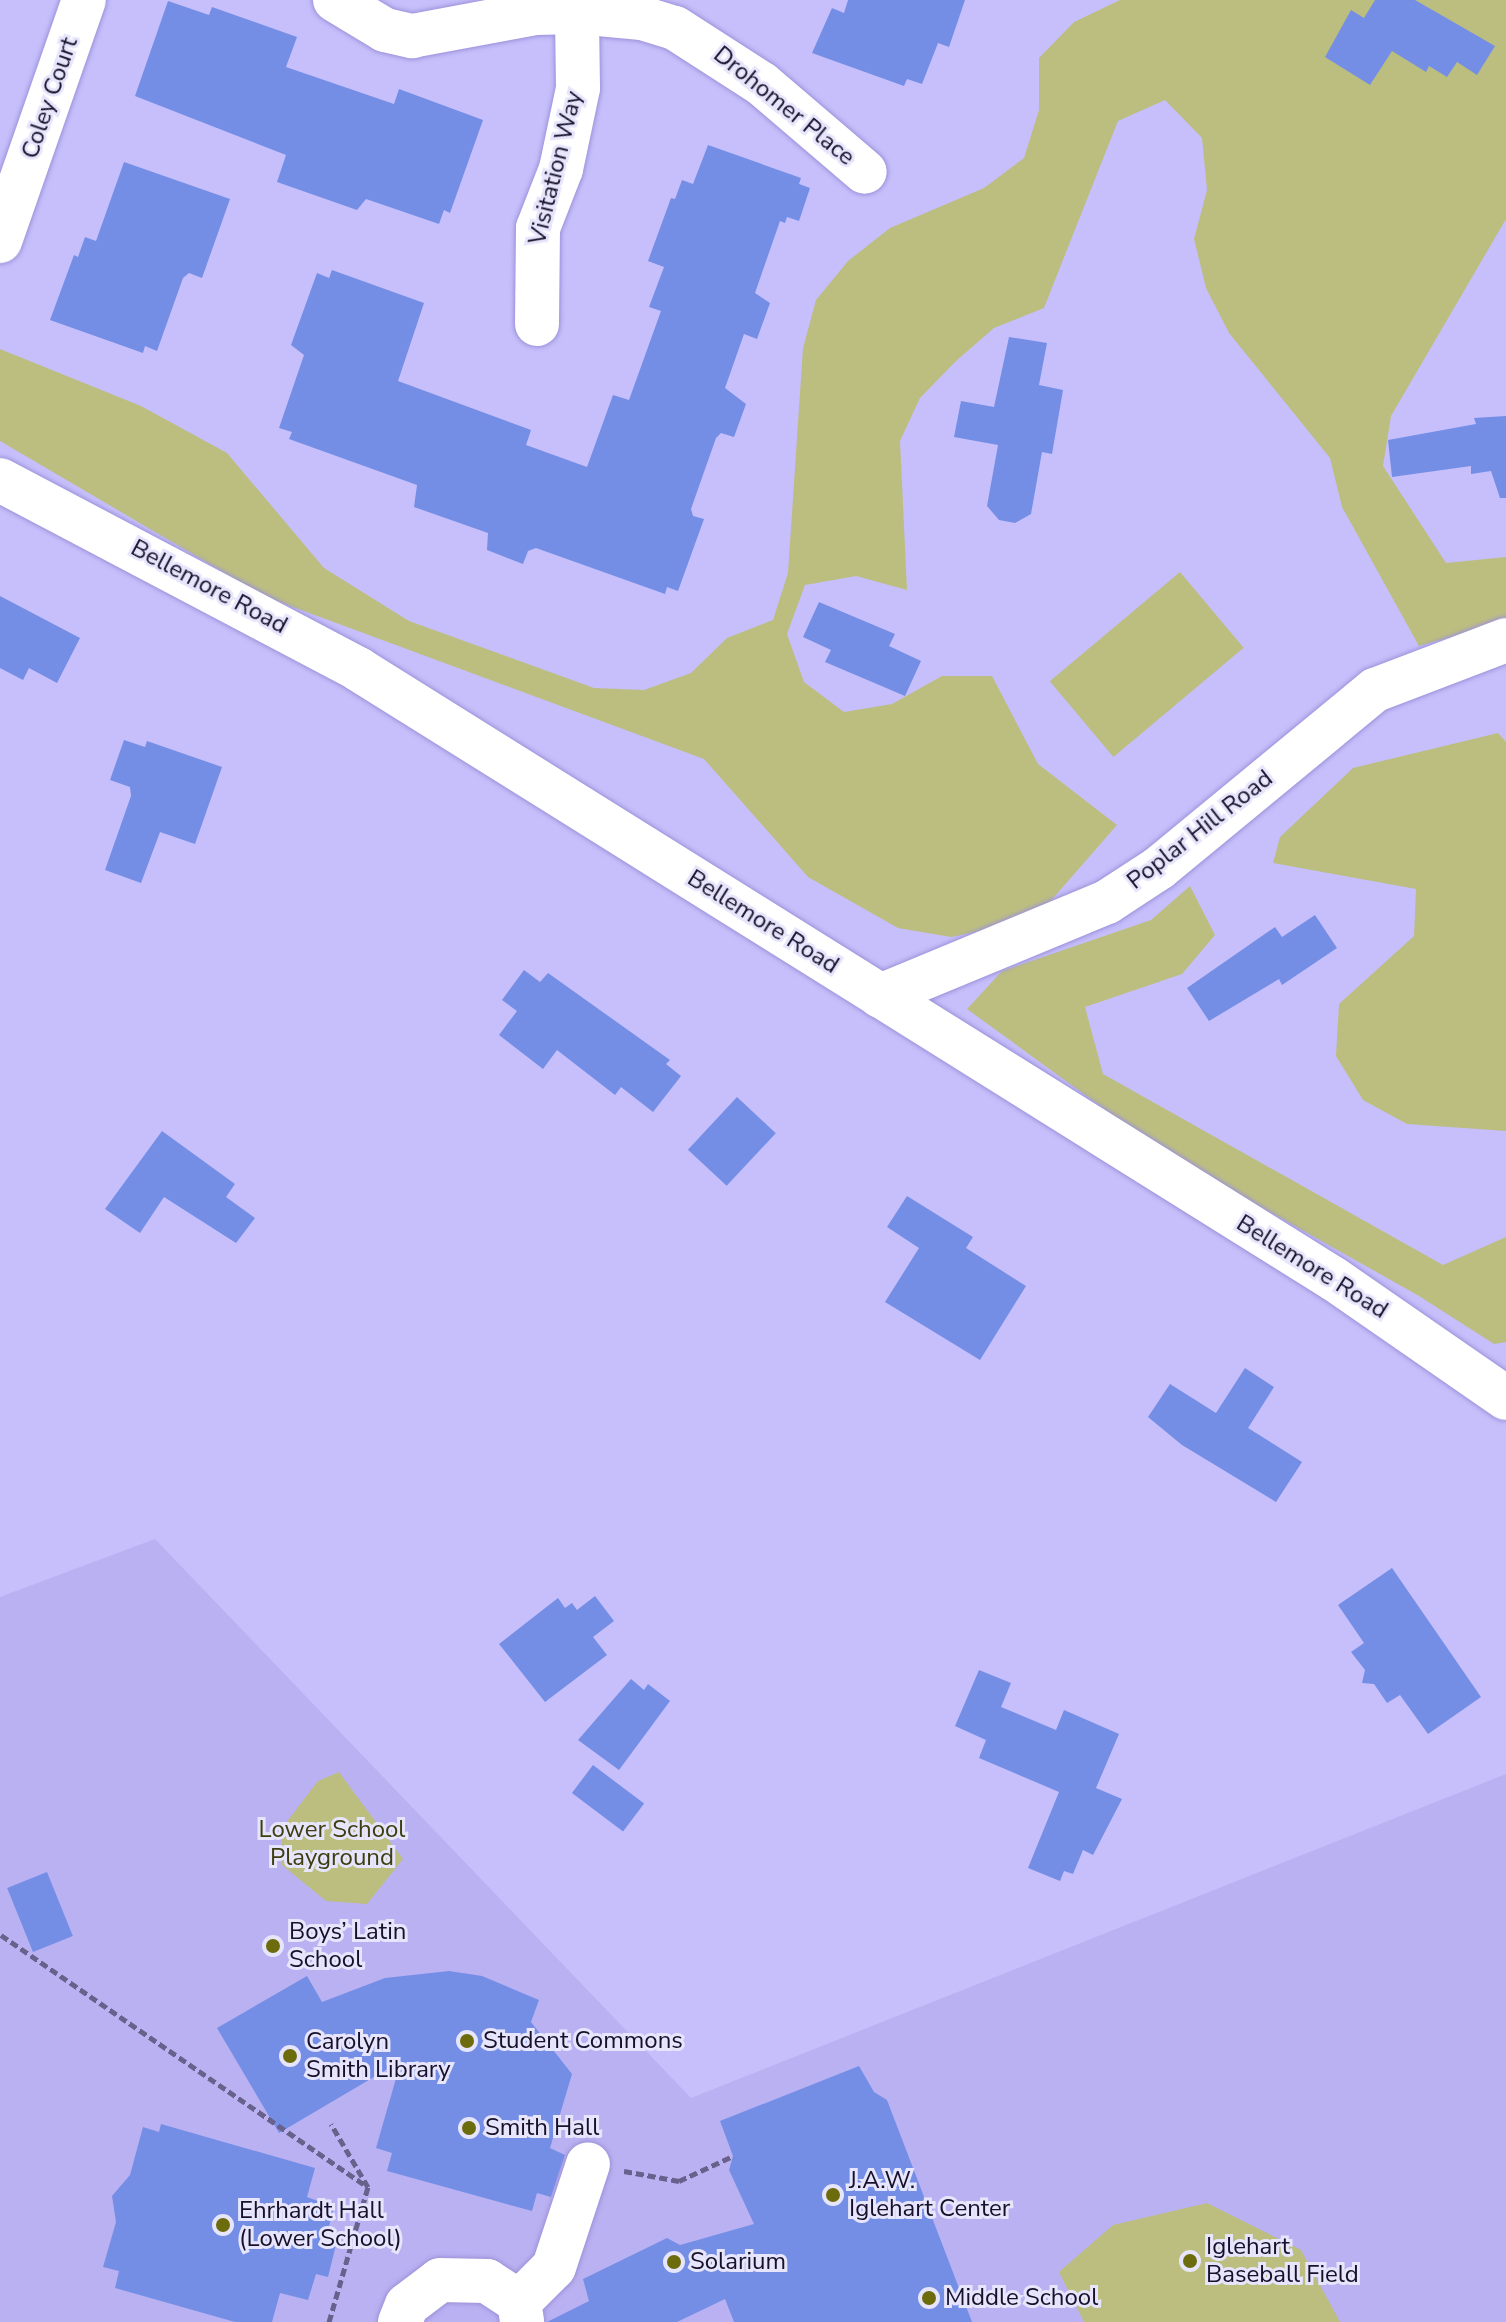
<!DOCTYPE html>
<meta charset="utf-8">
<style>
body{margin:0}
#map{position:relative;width:1506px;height:2322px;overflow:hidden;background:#c6bffb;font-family:"Nunito Sans",sans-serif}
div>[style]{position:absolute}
.built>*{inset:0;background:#bab1f2}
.green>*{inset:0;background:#bcbe80;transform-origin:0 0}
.building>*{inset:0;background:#748ee6;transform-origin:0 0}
.path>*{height:5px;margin-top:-2.5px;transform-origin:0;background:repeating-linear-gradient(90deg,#68618c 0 8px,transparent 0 12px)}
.roads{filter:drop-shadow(0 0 2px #9c92da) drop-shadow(0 0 2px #9c92da)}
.minor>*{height:44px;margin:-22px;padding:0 22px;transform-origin:22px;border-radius:22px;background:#fff}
.dots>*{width:22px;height:22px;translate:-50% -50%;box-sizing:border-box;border:4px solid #e7e5fc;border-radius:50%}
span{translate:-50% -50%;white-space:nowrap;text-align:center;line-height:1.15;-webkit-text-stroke:6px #e7e5fc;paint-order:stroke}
.street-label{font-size:24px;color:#16102b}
.park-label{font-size:24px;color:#3d3d0f}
.poi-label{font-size:24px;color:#16102b}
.left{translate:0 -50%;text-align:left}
</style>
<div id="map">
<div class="built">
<i style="clip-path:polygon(155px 1539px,691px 2098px,1506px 1774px,1506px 2322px,0 2322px,0 1597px)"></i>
</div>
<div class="green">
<i style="clip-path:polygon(1120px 0,1506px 0,1506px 219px,1391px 416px,1383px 466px,1446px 563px,1506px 557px,1506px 621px,1419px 646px,1342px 507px,1330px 458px,1229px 333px,1206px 288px,1194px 239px,1207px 190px,1202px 138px,1165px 100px,1118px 121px,1044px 308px,994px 328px,956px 361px,920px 398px,900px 441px,907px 590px,856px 576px,805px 585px,787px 634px,804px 682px,844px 712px,892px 704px,942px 676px,992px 676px,1038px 764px,1117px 825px,1048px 904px,1002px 927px,951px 937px,898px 928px,808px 877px,704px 759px,266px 597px,0 441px,0 349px,141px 406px,227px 453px,324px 568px,409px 621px,594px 688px,644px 690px,691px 673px,727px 638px,773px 620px,788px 573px,803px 348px,816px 300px,848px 261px,890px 228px,984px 188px,1024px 158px,1039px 110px,1039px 58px,1074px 22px)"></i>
<i style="left:1180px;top:572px;width:99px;height:170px;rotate:50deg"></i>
<i style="clip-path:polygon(1498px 733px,1506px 742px,1506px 1131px,1407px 1124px,1363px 1100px,1336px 1056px,1339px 1004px,1414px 936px,1416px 889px,1273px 863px,1280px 837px,1353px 768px)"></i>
<i style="clip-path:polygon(1190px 886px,1215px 935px,1182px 974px,1085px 1007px,1103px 1074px,1443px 1265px,1506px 1237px,1506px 1342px,1494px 1344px,1419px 1296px,1165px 1153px,967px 1009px,1002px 971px,1151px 920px)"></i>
<i style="clip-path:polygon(339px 1772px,403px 1859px,367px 1904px,326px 1901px,282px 1865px,282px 1828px,318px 1781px)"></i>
<i style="clip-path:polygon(1207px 2203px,1301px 2250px,1340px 2322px,1084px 2322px,1059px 2272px,1113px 2225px)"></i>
</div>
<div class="building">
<i style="clip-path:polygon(848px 0,965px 0,949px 47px,938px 43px,922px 84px,907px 79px,904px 86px,812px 53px,832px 8px,844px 13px)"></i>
<i style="clip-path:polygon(1375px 0,1415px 0,1495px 46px,1477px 75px,1457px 62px,1447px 77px,1429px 66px,1426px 72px,1392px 51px,1370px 85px,1325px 57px,1351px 10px,1364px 18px)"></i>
<i style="clip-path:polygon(168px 1px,209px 15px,212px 7px,297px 37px,286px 67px,394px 104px,399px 89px,483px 120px,450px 213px,444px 210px,439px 224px,366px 199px,357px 210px,277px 182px,286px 155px,135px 96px)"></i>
<i style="clip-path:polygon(708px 145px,801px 178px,799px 184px,810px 188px,799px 221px,787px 217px,785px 223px,780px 221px,755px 293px,770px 303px,757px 339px,744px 334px,725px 388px,746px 404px,734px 437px,721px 433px,716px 438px,704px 472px,691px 509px,693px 516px,704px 519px,678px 591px,667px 587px,665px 594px,536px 548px,528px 551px,523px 564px,487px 550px,488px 533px,414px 507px,417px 485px,289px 439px,292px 432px,279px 428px,304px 355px,291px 345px,317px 273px,329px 278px,332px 270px,424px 303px,398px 381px,531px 430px,526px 445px,587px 467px,613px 395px,629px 400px,661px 311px,649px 307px,664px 267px,648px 261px,671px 198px,675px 199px,682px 180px,693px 184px)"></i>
<i style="clip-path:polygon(124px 162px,230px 199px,202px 278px,189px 273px,183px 278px,157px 351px,145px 346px,143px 353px,50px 320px,74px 255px,78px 257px,85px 237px,96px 241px)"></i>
<i style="clip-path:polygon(1009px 337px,1047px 343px,1039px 385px,1063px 390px,1052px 454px,1042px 452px,1031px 514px,1015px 523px,999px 520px,987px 506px,998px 445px,954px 437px,961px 401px,994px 407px)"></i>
<i style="clip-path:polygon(1506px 416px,1506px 498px,1500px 498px,1491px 471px,1471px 474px,1471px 466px,1392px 477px,1388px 440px,1476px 424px,1474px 418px)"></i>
<i style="clip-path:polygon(0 596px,80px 638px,57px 683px,29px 668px,23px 680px,0 668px)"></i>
<i style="clip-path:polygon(819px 602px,895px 634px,889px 646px,921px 661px,905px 696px,825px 662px,831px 650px,803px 637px)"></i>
<i style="clip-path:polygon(124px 740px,145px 747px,147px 741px,222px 767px,195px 844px,160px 832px,141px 883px,105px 870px,131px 796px,130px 787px,110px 780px)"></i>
<i style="clip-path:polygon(1315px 915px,1337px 948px,1282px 985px,1279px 979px,1209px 1021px,1187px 988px,1275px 927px,1282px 937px)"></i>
<i style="clip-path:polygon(524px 970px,540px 982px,548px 973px,670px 1060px,666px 1064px,681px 1076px,653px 1112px,621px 1087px,615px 1095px,557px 1050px,543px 1069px,499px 1035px,517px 1011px,502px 1000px)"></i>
<i style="left:737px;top:1097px;width:53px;height:72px;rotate:43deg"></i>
<i style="clip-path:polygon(162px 1131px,235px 1184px,226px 1197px,255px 1218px,236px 1243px,164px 1197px,140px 1233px,105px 1209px)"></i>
<i style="clip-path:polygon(907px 1196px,973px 1237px,966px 1248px,1026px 1286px,980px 1360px,885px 1302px,919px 1248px,887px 1227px)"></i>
<i style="clip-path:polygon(1245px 1368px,1274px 1387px,1248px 1428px,1302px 1462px,1276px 1502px,1182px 1445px,1148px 1417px,1170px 1384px,1216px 1413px)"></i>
<i style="clip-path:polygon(1392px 1568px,1481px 1697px,1428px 1734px,1400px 1695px,1387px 1703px,1374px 1684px,1362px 1683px,1365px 1670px,1351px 1652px,1364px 1643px,1338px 1605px)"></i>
<i style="clip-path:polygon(595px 1596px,614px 1621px,593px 1637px,607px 1655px,545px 1702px,499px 1644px,558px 1598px,565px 1608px,572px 1603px,577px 1610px)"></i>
<i style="clip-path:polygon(979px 1670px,1011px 1683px,1001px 1707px,1056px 1730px,1064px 1710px,1119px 1734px,1096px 1788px,1122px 1799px,1093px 1855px,1083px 1850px,1073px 1874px,1064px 1871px,1060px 1881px,1028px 1868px,1059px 1792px,979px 1758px,986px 1740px,955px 1726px)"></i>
<i style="clip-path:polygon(631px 1679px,644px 1690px,648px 1684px,670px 1701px,619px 1770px,578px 1740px)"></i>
<i style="left:593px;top:1765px;width:64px;height:35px;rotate:37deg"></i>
<i style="left:47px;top:1872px;width:69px;height:43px;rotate:68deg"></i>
<i style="clip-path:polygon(449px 1971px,482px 1976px,539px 2000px,531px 2022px,572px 2074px,550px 2148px,565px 2155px,551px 2197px,537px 2193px,532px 2211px,387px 2171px,392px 2153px,376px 2148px,401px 2061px,279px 2133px,217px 2028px,307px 1976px,322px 2002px,385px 1978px)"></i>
<i style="clip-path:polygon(859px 2066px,874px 2092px,887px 2100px,972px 2322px,734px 2322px,725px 2299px,677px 2322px,547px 2322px,589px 2301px,583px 2279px,667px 2238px,680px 2245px,754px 2224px,729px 2170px,733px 2156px,720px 2121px)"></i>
<i style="clip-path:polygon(161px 2124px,315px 2168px,307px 2197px,334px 2207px,326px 2238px,337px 2241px,328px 2277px,316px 2274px,308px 2300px,280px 2293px,272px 2322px,235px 2322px,115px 2288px,119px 2271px,103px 2267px,116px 2222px,112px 2196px,130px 2175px,143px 2127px,159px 2132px)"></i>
</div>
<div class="path">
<i style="left:1px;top:1935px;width:445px;rotate:34.5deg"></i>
<i style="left:624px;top:2171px;width:56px;rotate:10.3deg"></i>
<i style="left:679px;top:2181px;width:60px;rotate:-24.8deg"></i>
<i style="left:329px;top:2322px;width:141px;rotate:-73.9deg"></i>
<i style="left:368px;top:2187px;width:73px;rotate:-120.4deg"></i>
</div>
<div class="roads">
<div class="minor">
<i style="left:335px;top:0;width:58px;rotate:31deg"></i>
<i style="left:385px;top:30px;width:28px;rotate:13deg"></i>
<i style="left:412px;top:36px;width:125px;rotate:-10.6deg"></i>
<i style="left:535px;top:13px;width:42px;rotate:-1.4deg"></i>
<i style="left:577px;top:12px;width:65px;rotate:5.3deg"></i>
<i style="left:642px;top:18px;width:34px;rotate:17deg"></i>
<i style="left:675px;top:28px;width:103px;rotate:32.8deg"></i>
<i style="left:762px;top:84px;width:135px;rotate:40.5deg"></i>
<i style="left:0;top:241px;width:255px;rotate:-70.8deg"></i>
<i style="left:537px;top:324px;width:96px;rotate:-89.4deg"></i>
<i style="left:538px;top:228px;width:63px;rotate:-68.7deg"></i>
<i style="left:561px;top:169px;width:83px;rotate:-78.1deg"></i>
<i style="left:578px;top:88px;width:76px;rotate:-90.8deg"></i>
<i style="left:0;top:480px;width:405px;rotate:27.8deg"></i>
<i style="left:358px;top:669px;width:1151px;rotate:32.01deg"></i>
<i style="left:1334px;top:1279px;width:209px;rotate:34.7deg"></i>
<i style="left:880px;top:996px;width:246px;rotate:-22.5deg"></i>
<i style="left:1107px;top:902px;width:62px;rotate:-33.2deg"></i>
<i style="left:1159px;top:868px;width:280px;rotate:-39.5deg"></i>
<i style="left:1375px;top:690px;width:140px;rotate:-20.9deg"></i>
<i style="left:519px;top:2302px;width:49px;rotate:-45deg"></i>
<i style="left:554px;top:2267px;width:108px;rotate:-71.7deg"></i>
<i style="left:400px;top:2322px;width:18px;rotate:-68deg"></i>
<i style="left:407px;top:2305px;width:41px;rotate:-37.1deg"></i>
<i style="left:440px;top:2280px;width:47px;rotate:1.2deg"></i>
<i style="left:487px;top:2281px;width:38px;rotate:33deg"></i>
<i style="left:519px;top:2302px;width:20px;rotate:81deg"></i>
</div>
</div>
<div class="dots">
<i style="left:273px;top:1946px;background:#6c6c0c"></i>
<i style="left:467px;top:2041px;background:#6c6c0c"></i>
<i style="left:290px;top:2056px;background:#6c6c0c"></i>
<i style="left:469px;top:2128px;background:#6c6c0c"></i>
<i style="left:833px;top:2195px;background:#6c6c0c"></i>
<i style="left:223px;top:2225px;background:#6c6c0c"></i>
<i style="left:1190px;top:2261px;background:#6c6c0c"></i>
<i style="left:674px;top:2262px;background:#6c6c0c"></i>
<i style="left:929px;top:2298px;background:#6c6c0c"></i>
</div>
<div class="street-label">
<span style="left:50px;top:98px;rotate:-71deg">Coley Court</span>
<span style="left:784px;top:106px;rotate:39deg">Drohomer Place</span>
<span style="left:556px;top:168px;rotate:-76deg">Visitation Way</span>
<span style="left:209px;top:587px;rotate:28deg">Bellemore Road</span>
<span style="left:1200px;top:830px;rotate:-38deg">Poplar Hill Road</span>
<span style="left:763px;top:922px;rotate:32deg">Bellemore Road</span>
<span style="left:1312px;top:1267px;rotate:32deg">Bellemore Road</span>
</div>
<div class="park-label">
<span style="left:332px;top:1844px">Lower School<br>Playground</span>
</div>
<div class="poi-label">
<span class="left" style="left:289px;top:1946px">Boys’ Latin<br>School</span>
<span class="left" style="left:483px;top:2041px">Student Commons</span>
<span class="left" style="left:306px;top:2056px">Carolyn<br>Smith Library</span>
<span class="left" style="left:485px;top:2128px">Smith Hall</span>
<span class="left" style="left:849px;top:2195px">J.A.W.<br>Iglehart Center</span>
<span class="left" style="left:239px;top:2225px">Ehrhardt Hall<br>(Lower School)</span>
<span class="left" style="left:1206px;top:2261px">Iglehart<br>Baseball Field</span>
<span class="left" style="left:690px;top:2262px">Solarium</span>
<span class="left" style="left:945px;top:2298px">Middle School</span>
</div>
</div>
